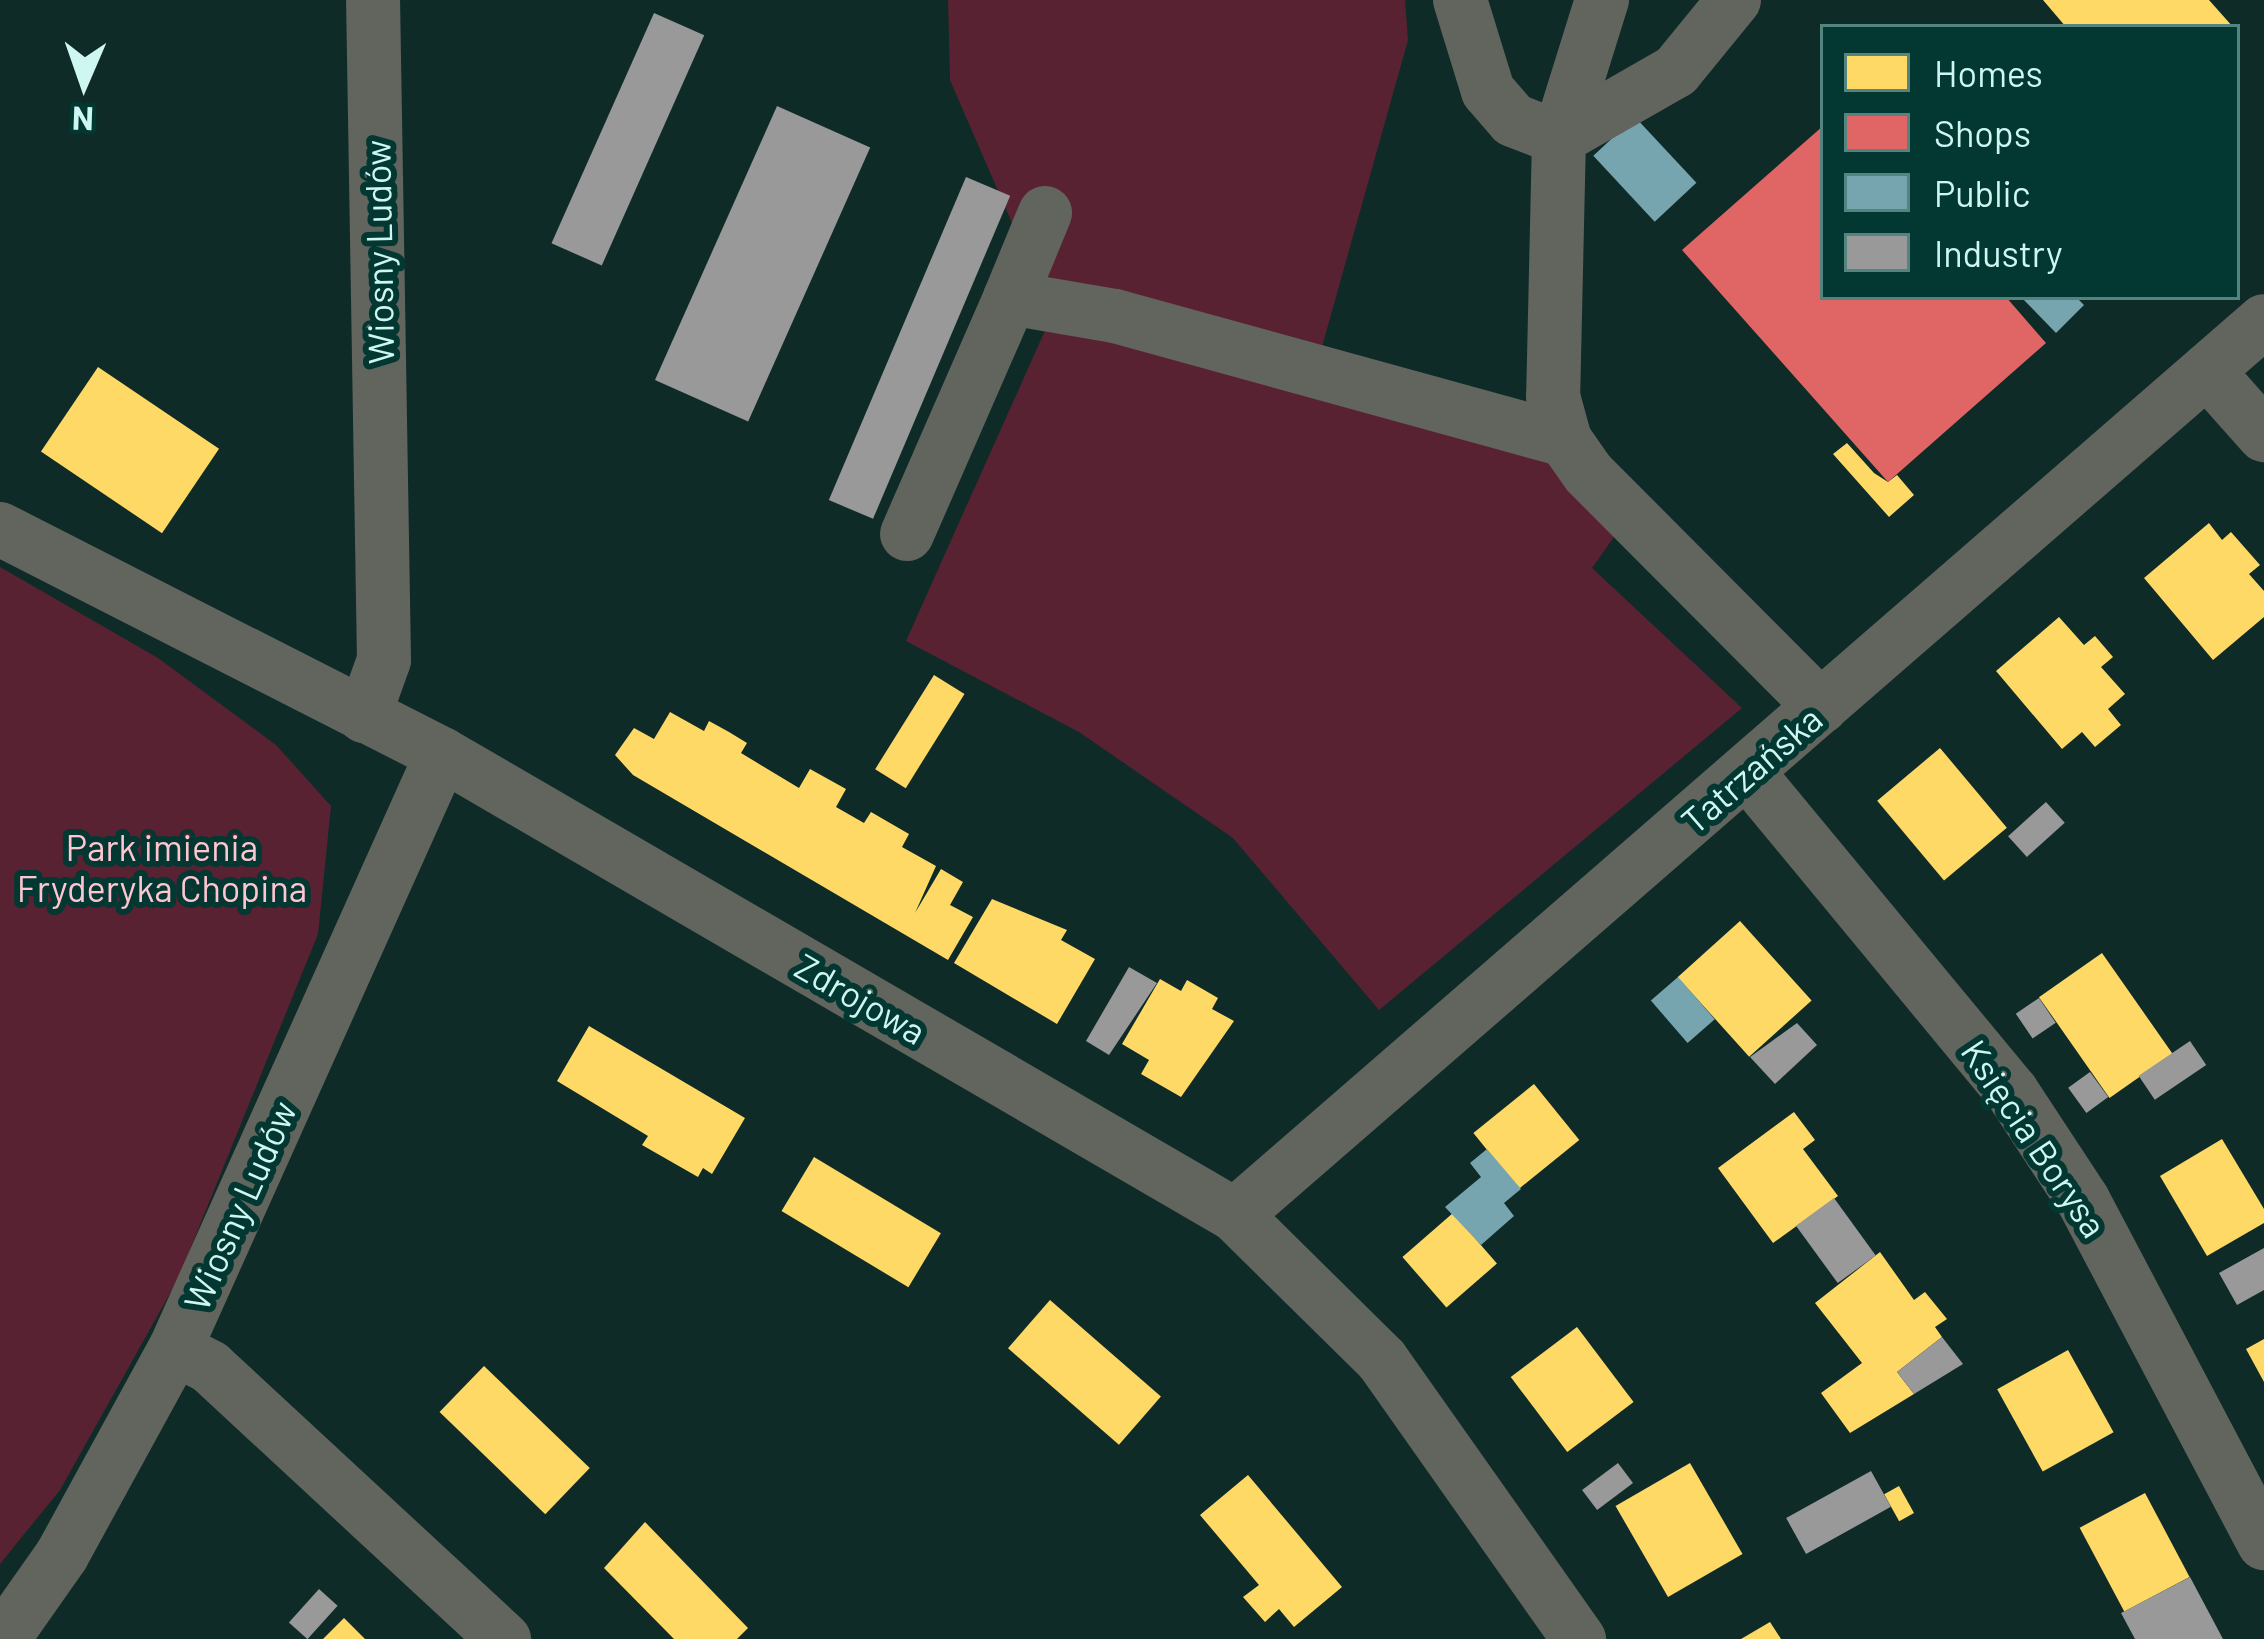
<!DOCTYPE html>
<meta charset="utf-8">
<style>
body{margin:0}
#map{position:relative;width:2264px;height:1639px;overflow:hidden;background:#0f2b28;font-family:Barlow,sans-serif}
div>[style]{position:absolute}
.green>*{inset:0;background:#592232}
.homes>*{inset:0;background:#ffd966;transform-origin:0 0}
.shops>*{inset:0;background:#e06666}
.public>*{inset:0;background:#76a5af;transform-origin:0 0}
.industry>*{inset:0;background:#999;transform-origin:0 0}
.street>*{height:54px;margin:-27px;padding:0 27px;transform-origin:27px;border-radius:27px;background:#62645e}
span{translate:-50% -50%;white-space:nowrap;text-align:center;line-height:1.15;-webkit-text-stroke:12px #033732;paint-order:stroke}
.street-label{font-size:36px;color:#cef7f2}
.park-label{font-size:36px;color:#fec6d0}
.legend{position:absolute;left:1820px;top:24px;width:420px;height:276px;box-sizing:border-box;background:#033732;border:3px solid #54847f;margin:0;padding:15px 21px;list-style:none;font-size:36px;color:#cef7f2}
.legend li{display:flex;align-items:center;gap:24px;height:60px}
.legend b{width:60px;border:3px solid #54847f}
.north{position:absolute;left:24px;top:24px;width:120px;height:120px;-webkit-text-stroke:9px #033732;paint-order:stroke;rotate:182deg;font-size:33px;font-weight:700;line-height:48px;text-align:center;color:#cef7f2}
.north::after{content:'';display:block;margin:auto;width:42px;height:54px;background:#cef7f2;clip-path:polygon(50% 0,100% 100%,50% 72%,0 100%)}
</style>
<div id="map">
<div class="green">
<i style="clip-path:polygon(948px 0,1405px 0,1408px 40px,1311px 386px,1560px 454px,1621px 527px,1592px 568px,1742px 708px,1379px 1010px,1233px 838px,1079px 732px,906px 641px,1052px 315px,950px 80px)"></i>
<i style="clip-path:polygon(0 567px,158px 658px,276px 745px,331px 806px,318px 934px,178px 1279px,60px 1490px,0 1564px)"></i>
</div>
<div class="homes">
<i style="clip-path:polygon(2043px 0,2209px 0,2233px 27px,2066px 27px)"></i>
<i style="left:98px;top:367px;width:146px;height:102px;rotate:34deg"></i>
<i style="clip-path:polygon(1847px 443px,1874px 473px,1888px 482px,1897px 475px,1914px 495px,1889px 517px,1833px 454px)"></i>
<i style="clip-path:polygon(2209px 523px,2222px 540px,2231px 532px,2260px 565px,2249px 574px,2264px 591px,2264px 617px,2213px 660px,2144px 578px)"></i>
<i style="clip-path:polygon(2059px 617px,2084px 645px,2095px 636px,2113px 657px,2101px 667px,2125px 694px,2108px 709px,2121px 725px,2095px 747px,2082px 732px,2062px 749px,1996px 671px)"></i>
<i style="left:934px;top:675px;width:36px;height:111px;rotate:32deg"></i>
<i style="clip-path:polygon(670px 712px,704px 731px,709px 721px,729px 732px,747px 743px,741px 753px,799px 788px,810px 769px,846px 789px,836px 807px,864px 823px,871px 812px,909px 834px,902px 847px,936px 866px,915px 913px,941px 869px,963px 882px,950px 905px,973px 917px,948px 960px,633px 775px,615px 755px,634px 728px,654px 739px)"></i>
<i style="left:1940px;top:748px;width:104px;height:82px;rotate:50deg"></i>
<i style="clip-path:polygon(992px 899px,1067px 930px,1061px 940px,1095px 959px,1057px 1024px,954px 963px)"></i>
<i style="left:1740px;top:921px;width:107px;height:84px;rotate:48deg"></i>
<i style="left:2102px;top:953px;width:123px;height:77px;rotate:55deg"></i>
<i style="clip-path:polygon(1160px 979px,1181px 991px,1187px 980px,1218px 998px,1212px 1009px,1234px 1021px,1181px 1097px,1141px 1074px,1149px 1060px,1122px 1044px)"></i>
<i style="clip-path:polygon(589px 1026px,745px 1118px,712px 1174px,703px 1168px,698px 1177px,642px 1145px,648px 1136px,557px 1081px)"></i>
<i style="left:1534px;top:1084px;width:72px;height:78px;rotate:51deg"></i>
<i style="clip-path:polygon(1794px 1112px,1815px 1140px,1803px 1149px,1838px 1196px,1773px 1243px,1718px 1168px)"></i>
<i style="clip-path:polygon(2222px 1139px,2264px 1209px,2264px 1223px,2207px 1256px,2160px 1176px)"></i>
<i style="left:814px;top:1157px;width:148px;height:63px;rotate:31deg"></i>
<i style="left:1453px;top:1213px;width:67px;height:67px;rotate:49deg"></i>
<i style="clip-path:polygon(1880px 1252px,1914px 1300px,1925px 1292px,1947px 1319px,1935px 1327px,1942px 1337px,1897px 1372px,1914px 1394px,1850px 1433px,1821px 1393px,1862px 1363px,1815px 1303px)"></i>
<i style="left:1050px;top:1300px;width:147px;height:64px;rotate:41deg"></i>
<i style="left:1577px;top:1327px;width:94px;height:83px;rotate:53deg"></i>
<i style="clip-path:polygon(2264px 1339px,2264px 1382px,2246px 1349px)"></i>
<i style="left:2068px;top:1350px;width:94px;height:81px;rotate:61deg"></i>
<i style="left:484px;top:1366px;width:147px;height:64px;rotate:44deg"></i>
<i style="left:1690px;top:1463px;width:105px;height:86px;rotate:60deg"></i>
<i style="clip-path:polygon(1248px 1475px,1342px 1587px,1294px 1627px,1279px 1609px,1265px 1622px,1243px 1597px,1259px 1585px,1200px 1515px)"></i>
<i style="left:1899px;top:1486px;width:31px;height:17px;rotate:61deg"></i>
<i style="left:2145px;top:1493px;width:95px;height:74px;rotate:62deg"></i>
<i style="clip-path:polygon(645px 1522px,748px 1628px,737px 1639px,674px 1639px,604px 1568px)"></i>
<i style="clip-path:polygon(344px 1618px,365px 1639px,323px 1639px)"></i>
<i style="clip-path:polygon(1770px 1622px,1781px 1639px,1741px 1639px)"></i>
</div>
<div class="shops">
<i style="clip-path:polygon(1823px 126px,1823px 297px,2006px 297px,2046px 343px,1888px 482px,1682px 250px)"></i>
</div>
<div class="public">
<i style="left:1635px;top:117px;width:90px;height:57px;rotate:47deg"></i>
<i style="clip-path:polygon(2021px 297px,2076px 297px,2084px 305px,2056px 333px)"></i>
<i style="left:1678px;top:977px;width:56px;height:36px;rotate:49deg"></i>
<i style="clip-path:polygon(1487px 1149px,1521px 1189px,1504px 1203px,1514px 1216px,1481px 1245px,1445px 1207px,1481px 1177px,1470px 1163px)"></i>
</div>
<div class="industry">
<i style="left:654px;top:13px;width:55px;height:252px;rotate:24deg"></i>
<i style="left:777px;top:106px;width:102px;height:300px;rotate:24deg"></i>
<i style="left:966px;top:177px;width:48px;height:351px;rotate:23deg"></i>
<i style="left:2046px;top:802px;width:28px;height:51px;rotate:48deg"></i>
<i style="clip-path:polygon(1129px 967px,1157px 983px,1109px 1055px,1086px 1041px)"></i>
<i style="left:2039px;top:998px;width:30px;height:28px;rotate:56deg"></i>
<i style="clip-path:polygon(1797px 1023px,1817px 1045px,1775px 1084px,1750px 1057px)"></i>
<i style="left:2190px;top:1041px;width:29px;height:62px;rotate:56deg"></i>
<i style="left:2090px;top:1072px;width:31px;height:27px;rotate:54deg"></i>
<i style="left:1834px;top:1198px;width:71px;height:47px;rotate:54deg"></i>
<i style="clip-path:polygon(2264px 1248px,2264px 1290px,2237px 1305px,2219px 1273px)"></i>
<i style="clip-path:polygon(1942px 1337px,1963px 1364px,1914px 1394px,1897px 1372px)"></i>
<i style="left:1618px;top:1463px;width:25px;height:45px;rotate:53deg"></i>
<i style="left:1871px;top:1471px;width:41px;height:97px;rotate:61deg"></i>
<i style="clip-path:polygon(2190px 1577px,2223px 1639px,2135px 1639px,2121px 1613px)"></i>
<i style="left:319px;top:1589px;width:25px;height:45px;rotate:42deg"></i>
</div>
<div class="street">
<i style="left:1460px;top:0;width:95px;rotate:72.9deg"></i>
<i style="left:1488px;top:91px;width:38px;rotate:49deg"></i>
<i style="left:1513px;top:120px;width:49px;rotate:21.4deg"></i>
<i style="left:1559px;top:138px;width:145px;rotate:-72.7deg"></i>
<i style="left:1734px;top:0;width:92px;rotate:129.2deg"></i>
<i style="left:1676px;top:71px;width:135px;rotate:150.2deg"></i>
<i style="left:1559px;top:138px;width:258px;rotate:91.3deg"></i>
<i style="left:1553px;top:396px;width:46px;rotate:74.7deg"></i>
<i style="left:1565px;top:440px;width:40px;rotate:55.1deg"></i>
<i style="left:1588px;top:473px;width:330px;rotate:45.1deg"></i>
<i style="left:1010px;top:298px;width:92px;rotate:-67.6deg"></i>
<i style="left:2207px;top:371px;width:86px;rotate:48.3deg"></i>
<i style="left:0;top:529px;width:496px;rotate:27deg"></i>
<i style="left:442px;top:754px;width:917px;rotate:30.17deg"></i>
<i style="left:1235px;top:1215px;width:206px;rotate:44.6deg"></i>
<i style="left:1382px;top:1360px;width:342px;rotate:54.8deg"></i>
<i style="left:907px;top:534px;width:257px;rotate:-66.4deg"></i>
<i style="left:1010px;top:298px;width:107px;rotate:9.7deg"></i>
<i style="left:1115px;top:316px;width:467px;rotate:15.4deg"></i>
<i style="left:364px;top:716px;width:59px;rotate:-70.3deg"></i>
<i style="left:384px;top:660px;width:660px;rotate:-90.95deg"></i>
<i style="left:1748px;top:773px;width:414px;rotate:50.4deg"></i>
<i style="left:2012px;top:1092px;width:129px;rotate:56.7deg"></i>
<i style="left:2083px;top:1200px;width:388px;rotate:62.2deg"></i>
<i style="left:1235px;top:1215px;width:1363px;rotate:-40.98deg"></i>
<i style="left:175px;top:1349px;width:39px;rotate:27deg"></i>
<i style="left:210px;top:1367px;width:401px;rotate:42.8deg"></i>
<i style="left:3px;top:1639px;width:103px;rotate:-54.9deg"></i>
<i style="left:62px;top:1555px;width:235px;rotate:-61.3deg"></i>
<i style="left:175px;top:1349px;width:652px;rotate:-65.83deg"></i>
</div>
<div class="street-label">
<span style="left:378px;top:252px;rotate:-91deg">Wiosny Ludów</span>
<span style="left:1751px;top:769px;rotate:-41deg">Tatrzańska</span>
<span style="left:861px;top:998px;rotate:30deg">Zdrojowa</span>
<span style="left:2035px;top:1138px;rotate:56deg">Księcia Borysa</span>
<span style="left:239px;top:1205px;rotate:-66deg">Wiosny Ludów</span>
</div>
<div class="park-label">
<span style="left:162px;top:867px">Park imienia<br>Fryderyka Chopina</span>
</div>
<ul class="legend">
<li><b style="height:33px;background:#ffd966"></b>Homes</li>
<li><b style="height:33px;background:#e06666"></b>Shops</li>
<li><b style="height:33px;background:#76a5af"></b>Public</li>
<li><b style="height:33px;background:#999"></b>Industry</li>
</ul>
<div class="north">N</div>
</div>
